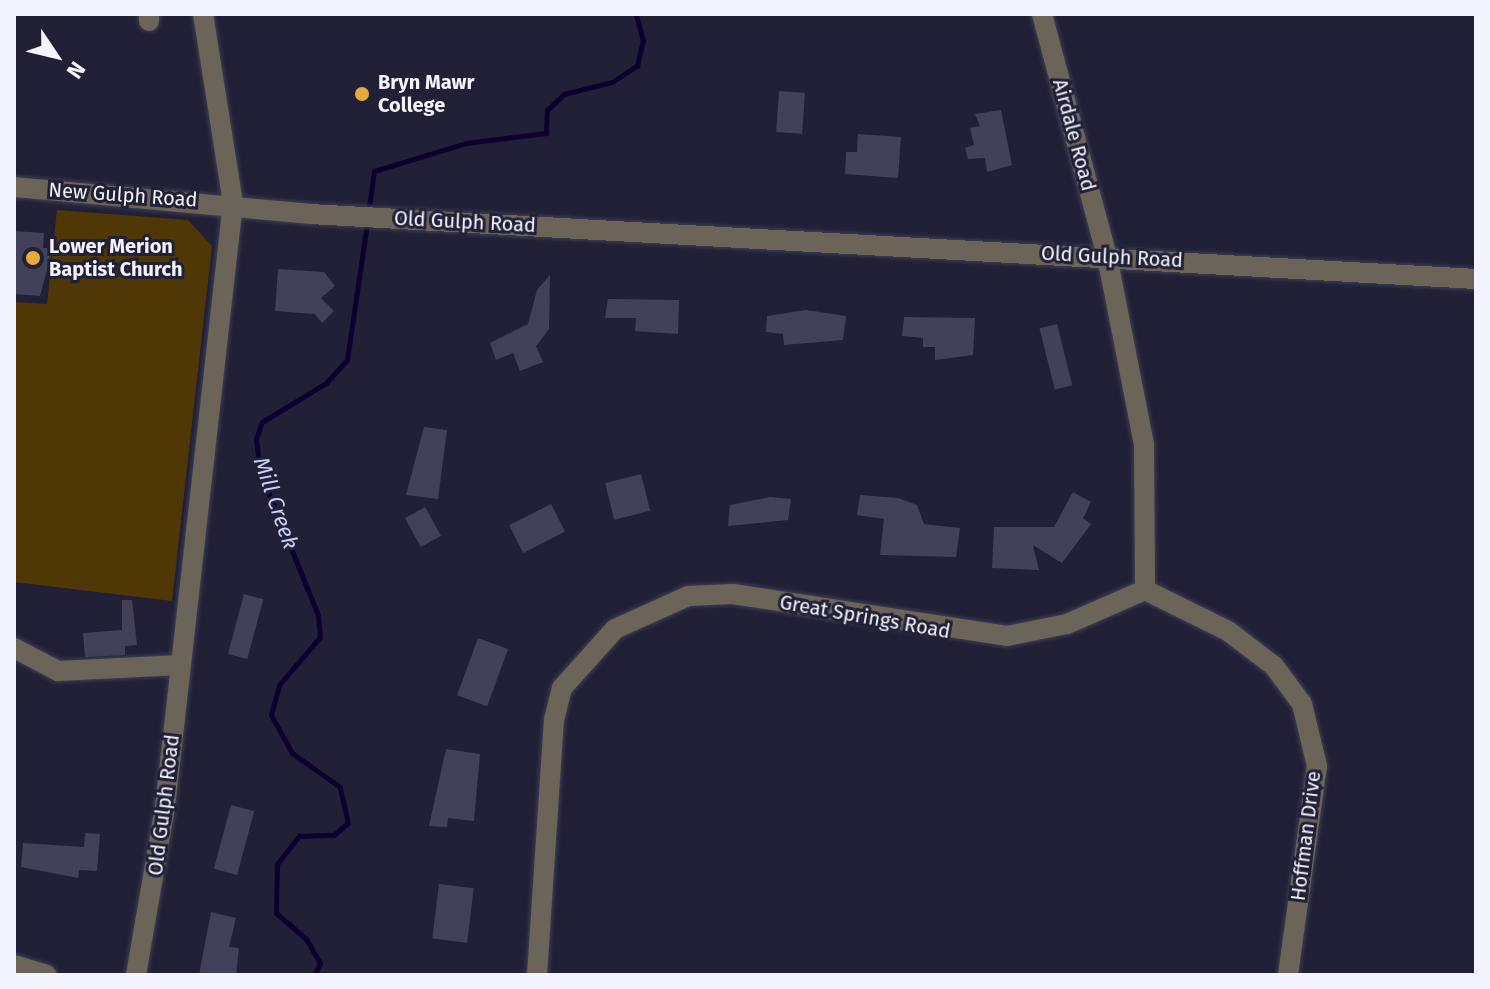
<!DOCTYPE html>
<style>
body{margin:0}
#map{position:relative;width:1490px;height:989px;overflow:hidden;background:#212037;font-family:"Fira Sans",sans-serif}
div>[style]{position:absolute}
.green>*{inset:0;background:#503706}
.stream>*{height:5px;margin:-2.5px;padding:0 2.5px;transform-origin:2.5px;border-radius:2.5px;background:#0c0030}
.building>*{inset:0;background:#41415a;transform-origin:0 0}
.roads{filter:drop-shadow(0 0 2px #3e3e53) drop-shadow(0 0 2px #3e3e53)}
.minor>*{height:20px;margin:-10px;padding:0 10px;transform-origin:10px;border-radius:10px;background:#6b6459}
.dots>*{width:22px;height:22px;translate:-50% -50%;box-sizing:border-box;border:4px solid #212037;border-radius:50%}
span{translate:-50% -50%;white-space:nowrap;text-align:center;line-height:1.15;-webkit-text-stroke:6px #212037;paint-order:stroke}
.poi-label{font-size:20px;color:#f3f4fd;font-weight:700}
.left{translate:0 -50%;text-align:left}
.street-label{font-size:20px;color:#f3f4fd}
.water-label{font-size:22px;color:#cecff8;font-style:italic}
.frame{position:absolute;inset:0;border:16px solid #f3f4fd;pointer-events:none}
.north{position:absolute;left:16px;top:16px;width:80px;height:80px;-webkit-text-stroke:6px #212037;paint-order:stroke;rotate:125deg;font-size:22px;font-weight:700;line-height:32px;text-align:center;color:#f3f4fd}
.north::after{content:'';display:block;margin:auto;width:28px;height:36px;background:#f3f4fd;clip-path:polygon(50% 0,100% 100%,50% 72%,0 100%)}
</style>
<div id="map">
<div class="green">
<i style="clip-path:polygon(57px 210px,188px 220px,212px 246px,172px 601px,14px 582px,14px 302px,47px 304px)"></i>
</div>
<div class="stream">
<i style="left:368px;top:214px;width:43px;rotate:-82.1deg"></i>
<i style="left:374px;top:171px;width:96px;rotate:-16.9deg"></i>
<i style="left:466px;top:143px;width:81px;rotate:-7.1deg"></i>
<i style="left:546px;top:133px;width:23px;rotate:-88deg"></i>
<i style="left:547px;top:110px;width:23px;rotate:-43deg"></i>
<i style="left:564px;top:94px;width:49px;rotate:-14deg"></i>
<i style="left:612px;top:82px;width:30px;rotate:-33deg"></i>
<i style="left:637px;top:66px;width:26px;rotate:-77deg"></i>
<i style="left:643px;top:41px;width:28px;rotate:-105deg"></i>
<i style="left:314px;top:975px;width:13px;rotate:-63deg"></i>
<i style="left:320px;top:963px;width:28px;rotate:-120deg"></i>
<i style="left:306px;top:939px;width:40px;rotate:-139deg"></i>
<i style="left:276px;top:913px;width:49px;rotate:-88.8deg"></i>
<i style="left:277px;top:864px;width:36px;rotate:-52deg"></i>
<i style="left:299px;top:836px;width:35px;rotate:-2deg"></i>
<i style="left:334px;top:835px;width:18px;rotate:-41deg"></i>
<i style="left:348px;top:823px;width:37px;rotate:-103deg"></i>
<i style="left:340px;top:787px;width:59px;rotate:-144.7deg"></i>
<i style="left:292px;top:753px;width:43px;rotate:-118.9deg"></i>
<i style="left:271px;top:715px;width:31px;rotate:-75deg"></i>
<i style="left:279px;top:685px;width:63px;rotate:-49.5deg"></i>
<i style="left:320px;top:637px;width:22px;rotate:-95deg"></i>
<i style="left:318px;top:615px;width:154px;rotate:-112.1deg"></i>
<i style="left:260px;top:472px;width:33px;rotate:-97deg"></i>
<i style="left:256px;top:439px;width:18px;rotate:-71deg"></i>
<i style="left:262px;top:422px;width:75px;rotate:-31.4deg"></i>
<i style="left:326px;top:383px;width:31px;rotate:-48deg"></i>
<i style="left:347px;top:360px;width:138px;rotate:-81.7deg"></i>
</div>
<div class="building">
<i style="left:779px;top:91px;width:26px;height:41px;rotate:4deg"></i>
<i style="clip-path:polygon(1001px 110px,1012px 165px,987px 172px,985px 158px,968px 159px,965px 148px,974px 145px,970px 128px,980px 126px,975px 114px)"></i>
<i style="clip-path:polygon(858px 134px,901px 137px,898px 178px,845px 174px,846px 152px,857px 152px)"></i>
<i style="clip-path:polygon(14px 231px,44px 233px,43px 248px,53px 248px,40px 296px,14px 294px)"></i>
<i style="clip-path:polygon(278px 269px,324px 272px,335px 286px,321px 298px,334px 311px,322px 323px,315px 314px,275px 311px)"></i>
<i style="clip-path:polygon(550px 275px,549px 329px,536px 346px,543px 362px,520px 371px,513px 353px,496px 360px,490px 343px,528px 324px,537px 290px)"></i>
<i style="clip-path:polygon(608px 299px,679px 300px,678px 334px,635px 331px,636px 318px,605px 318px)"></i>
<i style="clip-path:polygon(806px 310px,846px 316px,843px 340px,784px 345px,783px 334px,766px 332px,767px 316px)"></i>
<i style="clip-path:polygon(904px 317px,975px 318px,973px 355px,935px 360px,935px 347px,923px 347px,923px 338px,902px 336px)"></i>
<i style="left:1057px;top:324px;width:63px;height:18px;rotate:76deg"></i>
<i style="clip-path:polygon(424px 427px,447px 430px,438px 499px,406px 495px)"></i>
<i style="left:641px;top:474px;width:38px;height:37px;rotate:76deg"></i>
<i style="clip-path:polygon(1073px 492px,1091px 502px,1083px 518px,1091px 524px,1062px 563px,1033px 545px,1039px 570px,992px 568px,994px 527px,1054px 527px)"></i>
<i style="clip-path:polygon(860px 495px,898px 498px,917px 505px,924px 524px,960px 528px,956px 557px,880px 555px,884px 519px,857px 515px)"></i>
<i style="clip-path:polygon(770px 497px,791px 499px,788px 520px,728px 526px,730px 505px)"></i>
<i style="left:551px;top:504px;width:31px;height:47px;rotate:63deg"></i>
<i style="left:425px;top:507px;width:33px;height:23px;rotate:61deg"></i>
<i style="left:244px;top:594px;width:20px;height:62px;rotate:15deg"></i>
<i style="clip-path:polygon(122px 600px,132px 600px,137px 645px,125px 646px,125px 655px,85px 657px,83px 633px,122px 630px)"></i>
<i style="left:478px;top:638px;width:32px;height:61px;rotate:20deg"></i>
<i style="clip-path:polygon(446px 749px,480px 754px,474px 821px,448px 818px,447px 827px,429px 826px)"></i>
<i style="left:231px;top:805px;width:24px;height:66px;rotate:15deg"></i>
<i style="clip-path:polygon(85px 833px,100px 834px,97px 871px,79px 870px,78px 878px,21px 867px,23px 843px,84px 847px)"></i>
<i style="left:439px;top:884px;width:35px;height:55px;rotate:7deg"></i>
<i style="clip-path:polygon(211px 912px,236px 918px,229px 947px,239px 948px,236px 975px,199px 975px)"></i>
</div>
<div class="roads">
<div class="minor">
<i style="left:1042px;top:14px;width:251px;rotate:75deg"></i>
<i style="left:1107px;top:256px;width:192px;rotate:78.9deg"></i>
<i style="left:1144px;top:444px;width:146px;rotate:89.6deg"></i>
<i style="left:149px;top:21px;width:7px;rotate:-90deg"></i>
<i style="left:14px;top:187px;width:297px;rotate:5.2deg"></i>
<i style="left:310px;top:214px;width:1168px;rotate:3.19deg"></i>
<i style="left:1145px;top:590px;width:93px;rotate:26.3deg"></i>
<i style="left:1228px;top:631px;width:58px;rotate:37.3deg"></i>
<i style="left:1274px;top:666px;width:47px;rotate:53.6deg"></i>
<i style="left:1302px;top:704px;width:64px;rotate:76.4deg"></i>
<i style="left:1317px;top:766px;width:211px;rotate:97.9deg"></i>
<i style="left:14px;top:648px;width:50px;rotate:27.6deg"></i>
<i style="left:58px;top:671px;width:123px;rotate:-2.8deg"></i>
<i style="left:14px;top:965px;width:34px;rotate:17deg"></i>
<i style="left:136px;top:975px;width:170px;rotate:-80.2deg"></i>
<i style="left:165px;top:807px;width:608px;rotate:-83.58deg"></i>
<i style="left:233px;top:203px;width:191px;rotate:-99deg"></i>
<i style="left:537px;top:975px;width:256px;rotate:-86.2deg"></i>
<i style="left:554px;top:720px;width:33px;rotate:-76deg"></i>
<i style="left:562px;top:688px;width:79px;rotate:-48.1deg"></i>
<i style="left:615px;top:629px;width:80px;rotate:-24.3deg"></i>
<i style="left:688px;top:596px;width:45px;rotate:-2.5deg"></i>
<i style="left:733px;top:594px;width:277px;rotate:8.7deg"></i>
<i style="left:1007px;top:636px;width:61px;rotate:-11.3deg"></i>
<i style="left:1067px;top:624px;width:85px;rotate:-23.6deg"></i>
</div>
</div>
<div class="dots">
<i style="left:362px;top:94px;background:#e9ab38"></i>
<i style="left:33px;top:258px;background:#e9ab38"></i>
</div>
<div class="poi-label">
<span class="left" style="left:378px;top:94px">Bryn Mawr<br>College</span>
<span class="left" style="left:49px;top:258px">Lower Merion<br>Baptist Church</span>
</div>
<div class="street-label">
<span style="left:1074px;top:135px;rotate:75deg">Airdale Road</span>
<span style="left:123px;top:195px;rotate:4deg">New Gulph Road</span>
<span style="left:465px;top:222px;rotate:3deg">Old Gulph Road</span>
<span style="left:1112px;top:257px;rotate:3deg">Old Gulph Road</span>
<span style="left:865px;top:617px;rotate:10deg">Great Springs Road</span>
<span style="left:164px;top:805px;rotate:-83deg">Old Gulph Road</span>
<span style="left:1306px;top:836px;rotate:-83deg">Hoffman Drive</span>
</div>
<div class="water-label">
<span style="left:276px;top:503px;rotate:71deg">Mill Creek</span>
</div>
<div class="frame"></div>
<div class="north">N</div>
</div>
